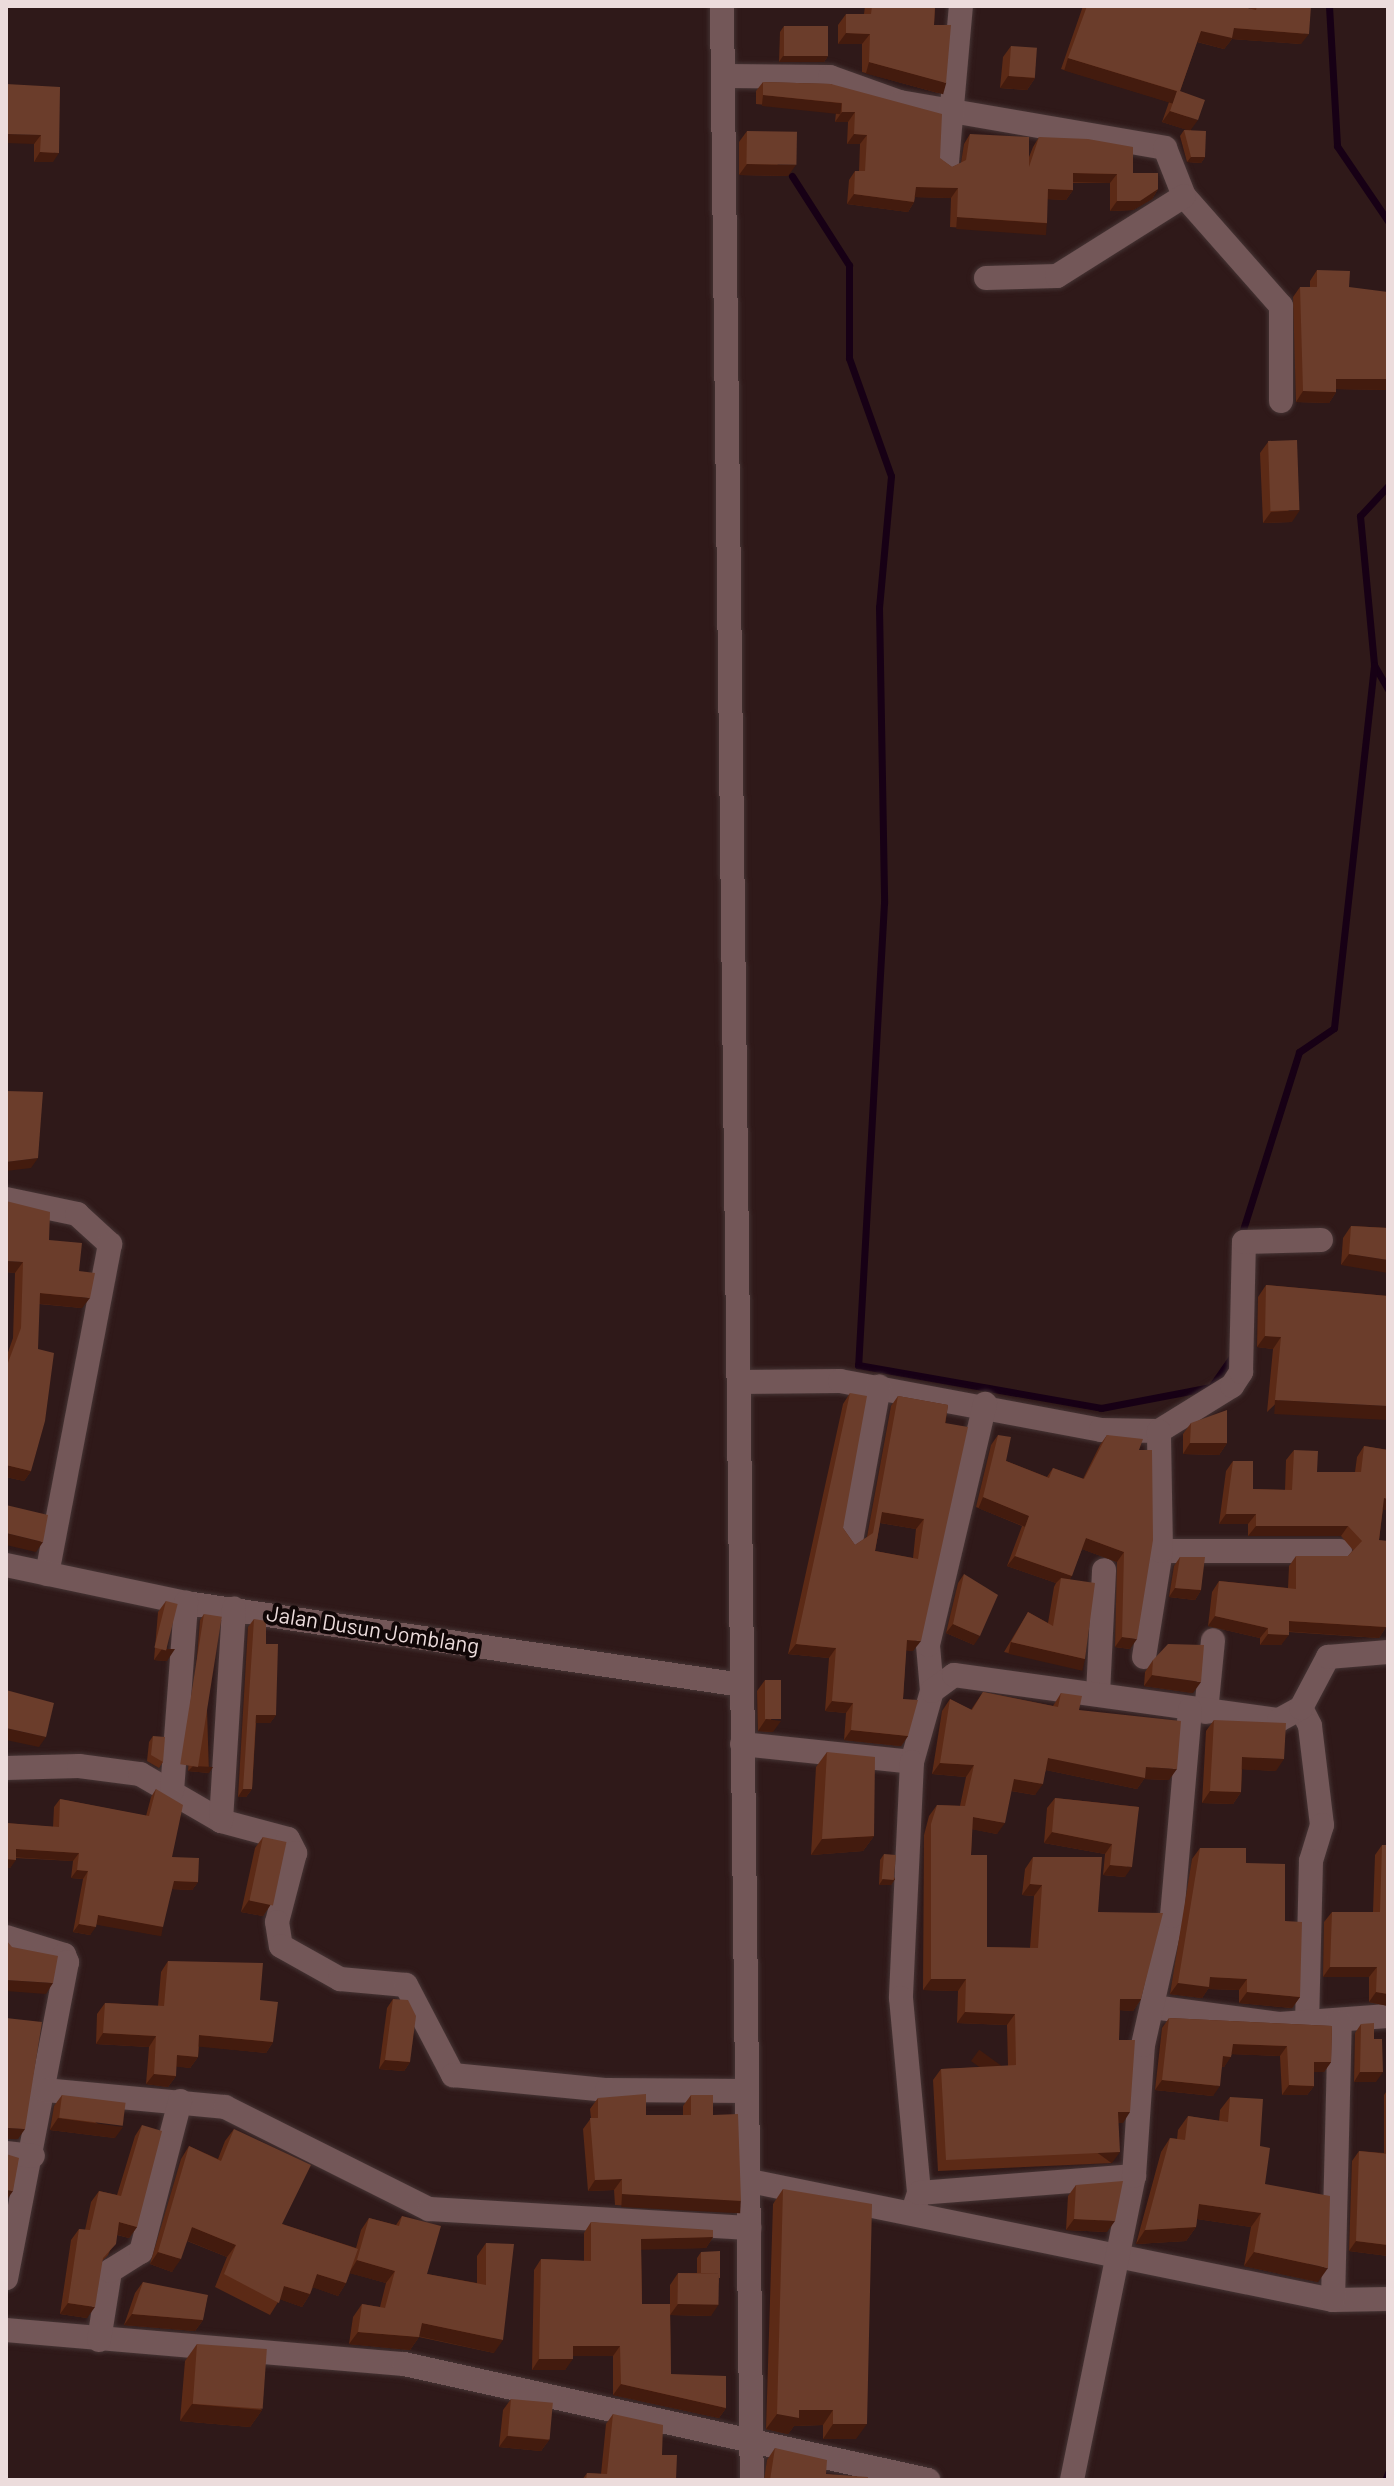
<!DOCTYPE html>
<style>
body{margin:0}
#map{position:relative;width:1394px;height:2486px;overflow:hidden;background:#2f1919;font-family:Barlow,sans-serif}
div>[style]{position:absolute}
.stream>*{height:7px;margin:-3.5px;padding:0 3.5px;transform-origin:3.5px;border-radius:3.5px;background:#170015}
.roads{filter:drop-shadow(0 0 2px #453434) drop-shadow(0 0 2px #453434)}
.minor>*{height:24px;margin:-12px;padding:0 12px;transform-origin:12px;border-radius:12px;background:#735758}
.tertiary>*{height:24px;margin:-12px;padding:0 12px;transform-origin:12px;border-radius:12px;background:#735758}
.wall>*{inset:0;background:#5c2a16}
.shaded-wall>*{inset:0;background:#431b0e;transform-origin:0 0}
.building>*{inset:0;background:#6b3d2b;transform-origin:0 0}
span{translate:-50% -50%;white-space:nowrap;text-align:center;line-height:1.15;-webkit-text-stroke:8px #110707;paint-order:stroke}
.street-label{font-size:22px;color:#ecdcdc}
.frame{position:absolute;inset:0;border:8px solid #ecdcdc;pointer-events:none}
</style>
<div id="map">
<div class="stream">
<i style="left:1329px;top:6px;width:140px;rotate:86.7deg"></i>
<i style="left:1337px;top:146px;width:91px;rotate:55.8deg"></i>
<i style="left:792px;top:176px;width:106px;rotate:57.4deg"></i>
<i style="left:849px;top:265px;width:93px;rotate:90deg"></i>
<i style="left:849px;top:358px;width:125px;rotate:70.4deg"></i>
<i style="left:891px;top:476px;width:132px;rotate:95.2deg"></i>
<i style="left:879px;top:607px;width:296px;rotate:89deg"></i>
<i style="left:884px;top:903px;width:463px;rotate:93.2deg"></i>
<i style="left:858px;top:1365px;width:247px;rotate:10deg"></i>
<i style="left:1101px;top:1408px;width:112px;rotate:-10.8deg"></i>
<i style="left:1211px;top:1387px;width:40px;rotate:-55.1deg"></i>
<i style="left:1388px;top:486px;width:41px;rotate:133deg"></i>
<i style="left:1360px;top:516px;width:150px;rotate:84.6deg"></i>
<i style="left:1374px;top:665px;width:28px;rotate:60deg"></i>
<i style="left:1241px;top:1236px;width:193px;rotate:-72.5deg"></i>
<i style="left:1299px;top:1052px;width:42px;rotate:-34.4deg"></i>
<i style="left:1334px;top:1028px;width:365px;rotate:-83.7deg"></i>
<i style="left:1385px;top:2480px;width:8px;rotate:-67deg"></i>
</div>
<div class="roads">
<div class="minor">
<i style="left:727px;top:76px;width:103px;rotate:0.6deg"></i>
<i style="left:830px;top:77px;width:74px;rotate:19.7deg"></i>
<i style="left:900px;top:102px;width:269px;rotate:9.8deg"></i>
<i style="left:1165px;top:148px;width:52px;rotate:68.4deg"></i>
<i style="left:1184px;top:196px;width:147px;rotate:48.6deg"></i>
<i style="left:1281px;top:306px;width:95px;rotate:90deg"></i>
<i style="left:947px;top:162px;width:157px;rotate:-84.9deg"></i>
<i style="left:986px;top:278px;width:71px;rotate:-1.6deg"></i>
<i style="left:1057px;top:276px;width:150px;rotate:-32.2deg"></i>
<i style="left:6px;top:1199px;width:73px;rotate:11.9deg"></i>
<i style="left:77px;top:1214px;width:45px;rotate:42.3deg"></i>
<i style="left:110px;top:1244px;width:336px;rotate:100.8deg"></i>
<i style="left:739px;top:1382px;width:101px;rotate:-0.6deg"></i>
<i style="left:840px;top:1381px;width:266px;rotate:10.6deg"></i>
<i style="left:1101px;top:1430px;width:58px;rotate:1deg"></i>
<i style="left:1159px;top:1431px;width:86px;rotate:-31.7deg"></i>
<i style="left:1232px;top:1386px;width:17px;rotate:-57deg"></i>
<i style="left:1241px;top:1372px;width:130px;rotate:-88.7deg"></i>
<i style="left:1244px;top:1242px;width:77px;rotate:-1.5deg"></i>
<i style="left:851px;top:1541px;width:157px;rotate:-79.7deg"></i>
<i style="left:1161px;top:1551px;width:179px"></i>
<i style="left:6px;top:1565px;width:184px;rotate:11.9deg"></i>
<i style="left:186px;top:1603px;width:562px;rotate:8.39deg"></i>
<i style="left:1144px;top:1657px;width:107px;rotate:-80.9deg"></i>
<i style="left:1161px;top:1551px;width:120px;rotate:-91deg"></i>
<i style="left:932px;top:1691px;width:46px;rotate:-95deg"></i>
<i style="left:928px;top:1645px;width:248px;rotate:-76.7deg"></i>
<i style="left:1098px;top:1694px;width:124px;rotate:-87.2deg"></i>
<i style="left:1301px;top:1708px;width:20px;rotate:63deg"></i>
<i style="left:1310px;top:1726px;width:100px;rotate:83.1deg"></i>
<i style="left:1322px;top:1825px;width:38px;rotate:107deg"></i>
<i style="left:1311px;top:1861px;width:162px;rotate:91.4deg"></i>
<i style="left:1206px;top:1712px;width:72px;rotate:-84.4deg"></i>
<i style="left:742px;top:1744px;width:171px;rotate:6deg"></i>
<i style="left:912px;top:1762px;width:74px;rotate:-74.3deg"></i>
<i style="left:932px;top:1691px;width:27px;rotate:-36deg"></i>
<i style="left:954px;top:1675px;width:328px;rotate:7.9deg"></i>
<i style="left:1279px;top:1720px;width:25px;rotate:-29deg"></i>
<i style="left:1301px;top:1708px;width:58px;rotate:-62.1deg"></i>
<i style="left:1328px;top:1657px;width:60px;rotate:-4.8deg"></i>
<i style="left:912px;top:1762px;width:236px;rotate:92.7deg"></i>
<i style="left:901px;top:1998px;width:196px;rotate:84.7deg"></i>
<i style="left:919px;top:2193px;width:20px;rotate:108deg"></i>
<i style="left:6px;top:1768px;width:73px;rotate:-1.6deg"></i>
<i style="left:79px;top:1766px;width:62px;rotate:7.5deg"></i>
<i style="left:140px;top:1774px;width:94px;rotate:30.1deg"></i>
<i style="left:221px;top:1821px;width:69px;rotate:15deg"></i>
<i style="left:288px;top:1839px;width:16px;rotate:63deg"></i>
<i style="left:295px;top:1853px;width:71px;rotate:104.6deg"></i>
<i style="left:277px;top:1922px;width:24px;rotate:81deg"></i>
<i style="left:281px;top:1946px;width:68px;rotate:29.2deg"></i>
<i style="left:340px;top:1979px;width:66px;rotate:5.2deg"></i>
<i style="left:406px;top:1985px;width:102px;rotate:62.4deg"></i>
<i style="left:453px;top:2075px;width:155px;rotate:5.6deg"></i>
<i style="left:607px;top:2090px;width:140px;rotate:0.4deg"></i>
<i style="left:172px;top:1791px;width:189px;rotate:-85.7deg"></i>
<i style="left:221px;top:1821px;width:213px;rotate:-86.5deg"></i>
<i style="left:6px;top:1937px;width:61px;rotate:17.2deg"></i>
<i style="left:64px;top:1955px;width:8px;rotate:67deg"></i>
<i style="left:67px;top:1962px;width:322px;rotate:100.9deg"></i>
<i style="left:1153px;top:2007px;width:127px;rotate:7.7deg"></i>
<i style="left:1279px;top:2024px;width:109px;rotate:-4.2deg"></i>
<i style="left:45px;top:2090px;width:181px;rotate:5.4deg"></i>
<i style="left:225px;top:2107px;width:228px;rotate:26.6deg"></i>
<i style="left:429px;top:2209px;width:321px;rotate:3.4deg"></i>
<i style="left:6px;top:2153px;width:27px;rotate:6deg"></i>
<i style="left:750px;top:2181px;width:595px;rotate:11.54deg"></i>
<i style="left:1333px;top:2300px;width:55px;rotate:-1deg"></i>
<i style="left:919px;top:2193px;width:216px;rotate:-4.5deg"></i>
<i style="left:1333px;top:2300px;width:278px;rotate:-88.6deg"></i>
<i style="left:6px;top:2330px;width:399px;rotate:4.9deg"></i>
<i style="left:404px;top:2364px;width:537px;rotate:12.48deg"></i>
<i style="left:99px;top:2340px;width:70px;rotate:-80.9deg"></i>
<i style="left:110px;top:2271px;width:36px;rotate:-32deg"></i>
<i style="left:141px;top:2252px;width:156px;rotate:-75.5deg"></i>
<i style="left:1072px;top:2480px;width:310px;rotate:-78.5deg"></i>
<i style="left:1134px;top:2176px;width:131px;rotate:-86.1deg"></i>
<i style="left:1143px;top:2045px;width:132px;rotate:-77.3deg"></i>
<i style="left:1172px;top:1916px;width:207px;rotate:-85deg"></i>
</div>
<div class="tertiary">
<i style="left:722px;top:6px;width:2474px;rotate:89.31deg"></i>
</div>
</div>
<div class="wall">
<i style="clip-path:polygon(865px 6px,935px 6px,934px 25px,938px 93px,862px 72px,862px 44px,838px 44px,838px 25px,846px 14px,864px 14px)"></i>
<i style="clip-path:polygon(1083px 6px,1239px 6px,1250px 9px,1251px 6px,1311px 6px,1301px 44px,1232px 39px,1224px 49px,1197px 42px,1180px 91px,1191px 130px,1205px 157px,1201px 163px,1187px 162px,1180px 136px,1184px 130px,1188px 130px,1162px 122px,1169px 102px,1061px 69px)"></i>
<i style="clip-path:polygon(784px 26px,828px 56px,824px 62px,779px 62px,780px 32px)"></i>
<i style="clip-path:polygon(1011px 46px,1035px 78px,1027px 90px,1000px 88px,1003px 57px)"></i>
<i style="clip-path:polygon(763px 82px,831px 84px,952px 167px,961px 163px,964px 144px,970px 134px,1029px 157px,1033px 147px,1039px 137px,1133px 173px,1158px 189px,1152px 199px,1133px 210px,1110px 211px,1110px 183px,1073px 183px,1073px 190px,1066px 200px,1047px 199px,1047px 223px,1040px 233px,950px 227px,951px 198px,915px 197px,914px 202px,908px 212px,847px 204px,849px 180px,855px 171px,859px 171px,860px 144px,847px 144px,848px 122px,835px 122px,836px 112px,756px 104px,756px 91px)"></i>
<i style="clip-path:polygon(60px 87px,53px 162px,34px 162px,34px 144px)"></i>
<i style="clip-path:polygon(747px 131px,788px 176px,739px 175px,739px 142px)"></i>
<i style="clip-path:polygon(1317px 270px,1349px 287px,1388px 390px,1336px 389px,1336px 392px,1329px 403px,1296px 402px,1293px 297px,1300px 287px,1310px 287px,1310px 281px)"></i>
<i style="clip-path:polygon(1268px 442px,1292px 522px,1263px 523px,1260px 453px)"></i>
<i style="clip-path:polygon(1351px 1226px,1388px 1228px,1341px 1265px,1343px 1238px)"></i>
<i style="clip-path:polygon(49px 1240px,79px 1271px,82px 1308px,39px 1304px,31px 1471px,24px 1481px,6px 1477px,6px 1358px,13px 1338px,15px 1273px,6px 1272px)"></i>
<i style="clip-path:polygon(1266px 1285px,1388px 1296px,1267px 1412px,1273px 1349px,1257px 1347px,1258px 1297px)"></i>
<i style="clip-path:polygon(evenodd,850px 1393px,843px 1528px,855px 1545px,867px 1537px,891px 1406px,898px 1396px,948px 1405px,913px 1651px,906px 1650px,903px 1699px,908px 1736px,901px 1746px,844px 1740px,846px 1713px,825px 1711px,829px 1658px,788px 1654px,843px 1404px,850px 1393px,880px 1523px,916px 1529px,913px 1558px,875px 1551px,880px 1523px)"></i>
<i style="clip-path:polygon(1191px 1423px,1227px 1443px,1219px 1455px,1183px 1454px,1183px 1434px)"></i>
<i style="clip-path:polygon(998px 1435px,1006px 1461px,1047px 1477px,1053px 1468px,1083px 1479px,1100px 1445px,1107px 1435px,1139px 1450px,1130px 1649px,1115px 1647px,1117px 1562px,1082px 1549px,1070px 1579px,1085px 1659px,1079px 1669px,1004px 1652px,1028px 1612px,1048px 1623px,1054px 1587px,1056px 1583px,1007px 1566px,1022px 1526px,976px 1507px,991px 1445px)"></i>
<i style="clip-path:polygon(1364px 1446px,1388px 1450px,1388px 1510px,1383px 1509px,1379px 1540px,1386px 1627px,1379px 1638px,1289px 1632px,1281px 1645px,1260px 1645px,1260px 1638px,1208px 1626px,1212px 1592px,1219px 1581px,1288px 1588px,1289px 1566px,1296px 1556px,1348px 1556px,1353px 1550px,1341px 1536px,1248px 1536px,1248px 1524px,1219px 1524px,1226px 1471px,1233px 1461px,1253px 1489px,1285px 1490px,1286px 1460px,1294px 1450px,1317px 1472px,1355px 1472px,1357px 1457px)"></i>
<i style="clip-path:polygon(1180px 1557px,1201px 1590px,1195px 1600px,1169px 1597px,1174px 1566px)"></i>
<i style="clip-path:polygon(964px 1574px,974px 1645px,946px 1633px,958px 1583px)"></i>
<i style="clip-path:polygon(166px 1601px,167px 1661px,154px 1660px,158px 1612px)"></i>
<i style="clip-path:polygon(204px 1614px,209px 1773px,188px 1771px,200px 1620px)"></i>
<i style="clip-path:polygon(254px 1619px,266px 1644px,276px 1715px,270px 1723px,256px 1723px,252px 1789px,246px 1797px,238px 1797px,248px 1627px)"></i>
<i style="clip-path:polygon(1153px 1660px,1193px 1693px,1144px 1686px,1145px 1672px)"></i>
<i style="clip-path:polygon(765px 1680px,773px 1732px,758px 1731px,757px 1691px)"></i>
<i style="clip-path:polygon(983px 1692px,1053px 1706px,1061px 1693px,1079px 1710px,1169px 1780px,1144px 1779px,1137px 1789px,1046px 1770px,1035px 1795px,1011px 1791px,997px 1834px,972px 1829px,971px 1855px,987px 1947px,1030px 1948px,1034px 1896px,1022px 1895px,1025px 1869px,1033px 1857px,1098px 1912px,1141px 1999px,1133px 2011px,1120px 2010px,1119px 2040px,1123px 2123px,1118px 2123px,1112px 2163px,938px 2171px,933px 2080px,941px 2069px,1008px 2066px,1007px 2025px,957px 2023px,958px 1991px,923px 1990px,924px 1835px,929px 1816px,937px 1805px,960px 1806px,966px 1777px,932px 1774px,942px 1711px,950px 1699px,971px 1710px)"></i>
<i style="clip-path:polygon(1214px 1720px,1276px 1771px,1242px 1769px,1241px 1792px,1233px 1804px,1202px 1803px,1206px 1731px)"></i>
<i style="clip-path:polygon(153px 1736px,163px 1762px,159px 1768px,147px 1761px,149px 1742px)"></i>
<i style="clip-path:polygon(827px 1752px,874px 1836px,863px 1851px,811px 1855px,816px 1767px)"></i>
<i style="clip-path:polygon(156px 1789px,172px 1857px,198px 1882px,192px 1890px,172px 1889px,157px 1935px,96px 1924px,90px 1935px,73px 1932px,83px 1879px,71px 1878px,73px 1861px,16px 1858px,10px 1868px,6px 1868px,6px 1823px,53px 1827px,54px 1807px,60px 1799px,146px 1816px,151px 1797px)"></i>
<i style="clip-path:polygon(1055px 1798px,1139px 1807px,1125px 1877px,1103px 1875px,1105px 1854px,1044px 1843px,1047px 1808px)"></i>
<i style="clip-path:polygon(263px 1837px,271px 1904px,263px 1916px,241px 1912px,255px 1848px)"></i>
<i style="clip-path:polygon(1382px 1845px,1388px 1845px,1388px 2006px,1369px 2002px,1369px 1977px,1323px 1977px,1324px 1922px,1332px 1912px,1373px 1912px,1375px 1855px)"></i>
<i style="clip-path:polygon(1200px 1848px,1246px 1863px,1300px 1997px,1292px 2008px,1239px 2003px,1239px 1990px,1208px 1989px,1202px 1998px,1170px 1994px,1192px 1859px)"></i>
<i style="clip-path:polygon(884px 1854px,895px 1879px,891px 1885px,879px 1885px,880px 1860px)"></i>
<i style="clip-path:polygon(168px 1961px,260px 2000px,273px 2042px,266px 2053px,199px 2046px,198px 2057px,190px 2068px,176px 2066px,176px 2076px,168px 2087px,146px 2084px,149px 2047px,96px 2044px,97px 2014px,105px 2003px,158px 2006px,161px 1972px)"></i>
<i style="clip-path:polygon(393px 1999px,410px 2062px,404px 2071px,379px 2069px,387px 2008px)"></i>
<i style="clip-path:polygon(1169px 2018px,1332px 2026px,1331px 2062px,1324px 2072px,1314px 2072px,1314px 2086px,1307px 2095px,1282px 2095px,1280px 2056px,1232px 2054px,1224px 2067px,1222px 2067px,1213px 2096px,1155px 2090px,1162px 2028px)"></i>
<i style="clip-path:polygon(1361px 2024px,1374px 2039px,1376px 2082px,1354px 2082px,1355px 2033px)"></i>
<i style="clip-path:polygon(1388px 2089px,1388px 2256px,1349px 2251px,1352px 2161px,1359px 2151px,1384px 2153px,1384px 2095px)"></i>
<i style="clip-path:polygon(62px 2095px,115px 2138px,50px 2130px,54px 2106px)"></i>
<i style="clip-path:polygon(691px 2095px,713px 2115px,734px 2212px,615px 2205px,614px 2190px,588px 2191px,583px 2129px,591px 2118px,590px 2109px,598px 2098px,646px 2115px,683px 2115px,683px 2106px)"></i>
<i style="clip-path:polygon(1230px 2097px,1260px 2146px,1265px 2184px,1318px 2282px,1244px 2266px,1251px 2227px,1197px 2219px,1196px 2227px,1186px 2241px,1136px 2244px,1161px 2152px,1170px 2138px,1177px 2139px,1178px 2130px,1188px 2116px,1219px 2121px,1220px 2110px)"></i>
<i style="clip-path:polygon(142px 2125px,137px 2227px,129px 2238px,117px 2235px,108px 2255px,102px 2261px,87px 2318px,60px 2314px,71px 2240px,79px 2229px,85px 2230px,91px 2202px,99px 2191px,117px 2195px,135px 2136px)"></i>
<i style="clip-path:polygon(234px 2129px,282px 2224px,356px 2248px,361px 2230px,369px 2218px,396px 2225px,402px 2216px,427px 2274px,477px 2283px,477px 2256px,486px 2243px,494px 2353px,419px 2337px,410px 2350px,349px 2344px,353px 2317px,362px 2304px,380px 2307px,386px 2283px,350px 2273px,346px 2283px,338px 2296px,313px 2287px,310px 2294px,302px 2307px,280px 2299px,270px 2315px,215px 2287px,227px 2257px,187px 2241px,172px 2272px,150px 2264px,181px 2159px,189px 2146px,218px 2159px,225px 2141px)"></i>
<i style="clip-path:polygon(1076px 2185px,1107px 2232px,1066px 2230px,1068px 2196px)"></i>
<i style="clip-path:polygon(783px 2189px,856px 2439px,823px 2439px,823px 2425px,794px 2426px,788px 2434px,766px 2429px,773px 2204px)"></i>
<i style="clip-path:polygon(591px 2222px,713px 2237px,706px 2248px,641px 2249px,642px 2304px,670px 2304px,670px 2285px,678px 2273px,697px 2273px,697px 2258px,701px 2252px,719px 2280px,711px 2316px,670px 2315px,671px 2374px,726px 2408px,719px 2418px,613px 2395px,613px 2356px,573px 2356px,565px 2370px,532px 2370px,534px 2270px,541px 2259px,584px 2261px,584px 2233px)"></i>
<i style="clip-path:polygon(143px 2282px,203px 2320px,195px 2331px,124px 2325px,135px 2293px)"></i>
<i style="clip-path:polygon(197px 2344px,262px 2410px,250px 2427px,180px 2421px,185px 2361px)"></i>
<i style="clip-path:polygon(511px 2399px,549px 2440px,541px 2451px,499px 2447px,503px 2410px)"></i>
<i style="clip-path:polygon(613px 2414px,662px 2455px,676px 2480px,679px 2480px,582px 2480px,587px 2473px,601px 2474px,606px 2424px)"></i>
<i style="clip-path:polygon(775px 2448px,826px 2474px,868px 2480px,764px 2480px,767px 2460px)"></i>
</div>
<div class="shaded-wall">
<i style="clip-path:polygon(1234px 28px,1309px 34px,1301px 44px,1232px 39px,1224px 49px,1194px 41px,1201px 31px)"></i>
<i style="clip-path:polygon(846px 33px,870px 34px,862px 44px,838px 44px)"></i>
<i style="clip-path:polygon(783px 56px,828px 56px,824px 62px,779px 62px)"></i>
<i style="left:1068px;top:58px;width:114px;height:13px;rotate:17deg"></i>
<i style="left:869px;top:62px;width:80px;height:12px;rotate:15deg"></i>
<i style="clip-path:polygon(1008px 76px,1035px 78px,1027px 90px,1000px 88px)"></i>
<i style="left:763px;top:95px;width:79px;height:11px;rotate:6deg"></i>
<i style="clip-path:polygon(1170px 111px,1198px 120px,1190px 131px,1162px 122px)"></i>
<i style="clip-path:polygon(842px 112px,855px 112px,848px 122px,835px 122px)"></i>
<i style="clip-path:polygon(6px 134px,41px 135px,34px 144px,6px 143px)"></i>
<i style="clip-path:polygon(854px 134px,867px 135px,860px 144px,847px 144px)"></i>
<i style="clip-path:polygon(40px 152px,59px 153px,53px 162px,34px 162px)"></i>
<i style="clip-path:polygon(1191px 157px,1205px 157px,1201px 163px,1187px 162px)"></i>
<i style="clip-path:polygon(747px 164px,796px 165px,788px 176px,739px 175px)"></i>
<i style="clip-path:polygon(1073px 173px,1117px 174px,1110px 183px,1066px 182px)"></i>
<i style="clip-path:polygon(916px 187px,958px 188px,951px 198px,909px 197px)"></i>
<i style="clip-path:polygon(1048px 189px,1073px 190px,1066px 200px,1041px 199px)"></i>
<i style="clip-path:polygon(1158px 189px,1152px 199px,1133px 210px,1110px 211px,1117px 201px)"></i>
<i style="clip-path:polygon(854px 194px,914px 202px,908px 212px,847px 204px)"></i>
<i style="left:957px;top:217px;width:90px;height:12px;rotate:4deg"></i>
<i style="clip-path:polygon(1336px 379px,1388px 379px,1388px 390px,1329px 389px)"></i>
<i style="clip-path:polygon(1303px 391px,1336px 392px,1329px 403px,1296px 402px)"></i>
<i style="clip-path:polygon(1300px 510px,1292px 522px,1263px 523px,1271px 512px)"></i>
<i style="clip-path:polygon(38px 1158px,31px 1168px,6px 1171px,6px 1162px)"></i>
<i style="clip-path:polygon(1349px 1254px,1388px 1260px,1388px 1273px,1341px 1265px)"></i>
<i style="clip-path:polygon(6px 1261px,23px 1262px,15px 1273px,6px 1272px)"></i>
<i style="clip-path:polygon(40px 1293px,90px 1298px,82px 1308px,32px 1303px)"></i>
<i style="clip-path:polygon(1265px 1336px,1281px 1337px,1273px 1349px,1257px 1347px)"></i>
<i style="left:1275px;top:1400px;width:113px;height:14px;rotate:3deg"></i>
<i style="clip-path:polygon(1190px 1443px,1227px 1443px,1219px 1455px,1183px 1454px)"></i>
<i style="clip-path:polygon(6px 1465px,31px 1471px,24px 1481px,6px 1477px)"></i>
<i style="left:983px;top:1497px;width:50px;height:12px;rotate:22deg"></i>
<i style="clip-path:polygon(1384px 1498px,1388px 1499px,1388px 1510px,1377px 1509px)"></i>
<i style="clip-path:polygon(882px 1512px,924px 1519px,916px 1529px,875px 1522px)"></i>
<i style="clip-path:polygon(1226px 1514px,1256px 1514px,1248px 1524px,1219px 1524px)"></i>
<i style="clip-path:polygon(1256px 1526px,1348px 1526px,1341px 1536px,1248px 1536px)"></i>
<i style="clip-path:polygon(6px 1533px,43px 1542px,36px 1552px,6px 1545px)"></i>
<i style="clip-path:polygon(1086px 1538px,1124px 1552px,1117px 1562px,1079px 1548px)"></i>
<i style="clip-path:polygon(1015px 1556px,1072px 1576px,1065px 1586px,1061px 1578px,1056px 1583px,1007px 1566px)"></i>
<i style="clip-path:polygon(1175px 1588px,1201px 1590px,1195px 1600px,1169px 1597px)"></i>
<i style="clip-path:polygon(1215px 1616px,1268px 1628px,1260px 1638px,1208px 1626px)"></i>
<i style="clip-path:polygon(1289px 1621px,1386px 1627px,1379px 1638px,1282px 1631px)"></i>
<i style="clip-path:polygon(953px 1624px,980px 1636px,974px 1645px,946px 1633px)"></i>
<i style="clip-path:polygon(1268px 1634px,1289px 1635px,1281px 1645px,1260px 1645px)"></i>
<i style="clip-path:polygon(1122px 1637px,1137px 1639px,1130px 1649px,1115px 1647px)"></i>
<i style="clip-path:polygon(907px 1640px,921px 1641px,913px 1651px,900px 1650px)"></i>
<i style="left:1011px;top:1642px;width:76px;height:12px;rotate:13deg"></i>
<i style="clip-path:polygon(796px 1644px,836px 1648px,829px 1658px,788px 1654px)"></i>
<i style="clip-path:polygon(162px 1649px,175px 1649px,167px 1661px,154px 1660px)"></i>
<i style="clip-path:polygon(1152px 1675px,1201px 1682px,1193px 1693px,1144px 1686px)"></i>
<i style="clip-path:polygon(832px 1701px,853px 1703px,846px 1713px,825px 1711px)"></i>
<i style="clip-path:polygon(256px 1715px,276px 1715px,270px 1723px,251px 1723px)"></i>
<i style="clip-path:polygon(766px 1719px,781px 1721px,773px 1732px,758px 1731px)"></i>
<i style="clip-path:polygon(6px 1728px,46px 1737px,39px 1747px,6px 1740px)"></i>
<i style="clip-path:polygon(851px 1730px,908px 1736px,901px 1746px,844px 1740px)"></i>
<i style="clip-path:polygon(1242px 1757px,1284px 1759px,1276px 1771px,1234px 1769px)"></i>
<i style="clip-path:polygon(1048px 1758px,1146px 1767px,1177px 1769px,1169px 1780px,1144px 1779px,1137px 1789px,1041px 1769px)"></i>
<i style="clip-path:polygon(940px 1763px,974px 1765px,966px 1777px,932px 1774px)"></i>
<i style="clip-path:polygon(193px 1766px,213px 1767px,209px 1773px,188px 1771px)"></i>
<i style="clip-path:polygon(1014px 1779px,1043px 1784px,1035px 1795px,1006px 1790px)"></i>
<i style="clip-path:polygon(243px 1789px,252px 1789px,246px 1797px,238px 1797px)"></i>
<i style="clip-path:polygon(1210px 1791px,1241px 1792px,1233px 1804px,1202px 1803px)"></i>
<i style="clip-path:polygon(973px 1817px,1005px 1823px,997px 1834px,965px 1828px)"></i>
<i style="clip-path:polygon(1052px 1832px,1112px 1844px,1105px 1854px,1044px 1843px)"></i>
<i style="clip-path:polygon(874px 1836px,863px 1851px,811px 1855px,822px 1839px)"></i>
<i style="clip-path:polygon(16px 1849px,79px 1853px,73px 1861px,11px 1857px)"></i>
<i style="clip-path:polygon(6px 1859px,16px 1860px,10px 1868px,6px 1868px)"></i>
<i style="clip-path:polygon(1110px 1865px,1132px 1867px,1125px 1877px,1103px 1875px)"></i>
<i style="clip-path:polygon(77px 1870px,88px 1871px,83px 1879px,71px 1878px)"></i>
<i style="clip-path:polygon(883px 1879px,895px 1879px,891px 1885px,879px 1885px)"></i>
<i style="clip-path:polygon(174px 1881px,198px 1882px,192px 1890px,168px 1889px)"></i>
<i style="clip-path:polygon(1030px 1884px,1042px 1885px,1034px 1896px,1022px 1895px)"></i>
<i style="clip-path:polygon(249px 1900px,271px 1904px,263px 1916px,241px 1912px)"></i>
<i style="left:98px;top:1915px;width:66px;height:10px;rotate:10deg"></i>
<i style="clip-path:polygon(79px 1924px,96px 1927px,90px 1935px,73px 1932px)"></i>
<i style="clip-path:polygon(1330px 1967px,1377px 1967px,1369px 1977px,1323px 1977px)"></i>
<i style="clip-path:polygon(1210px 1977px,1247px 1979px,1239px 1990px,1208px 1989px,1202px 1998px,1170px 1994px,1178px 1983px)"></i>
<i style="clip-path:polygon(931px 1979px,966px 1979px,958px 1991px,923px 1990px)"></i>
<i style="clip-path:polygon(6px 1980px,53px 1983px,46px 1994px,6px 1991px)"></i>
<i style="clip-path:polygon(1247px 1992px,1300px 1997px,1292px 2008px,1239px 2003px)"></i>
<i style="clip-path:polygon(1376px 1992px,1388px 1994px,1388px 2006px,1369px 2002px)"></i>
<i style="clip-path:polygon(1120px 1999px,1141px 1999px,1133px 2011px,1113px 2010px)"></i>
<i style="clip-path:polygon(965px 2012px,1015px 2014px,1007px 2025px,957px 2023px)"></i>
<i style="clip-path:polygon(103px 2033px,156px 2036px,149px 2047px,96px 2044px)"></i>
<i style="clip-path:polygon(199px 2035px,273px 2042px,266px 2053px,192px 2046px)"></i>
<i style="clip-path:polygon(1233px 2044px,1287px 2046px,1280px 2056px,1226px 2054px)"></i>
<i style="clip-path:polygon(177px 2055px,198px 2057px,190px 2068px,170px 2066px)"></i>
<i style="clip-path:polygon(1223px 2056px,1231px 2057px,1224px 2067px,1216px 2066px)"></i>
<i style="clip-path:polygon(385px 2060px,410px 2062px,404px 2071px,379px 2069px)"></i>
<i style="clip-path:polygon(1314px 2062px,1331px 2062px,1324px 2072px,1307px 2072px)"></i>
<i style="clip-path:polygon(1360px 2072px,1383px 2072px,1376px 2082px,1354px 2082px)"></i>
<i style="clip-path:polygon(154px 2074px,176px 2076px,168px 2087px,146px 2084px)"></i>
<i style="clip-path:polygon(1162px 2080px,1220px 2086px,1213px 2096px,1155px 2090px)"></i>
<i style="clip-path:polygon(1289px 2085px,1314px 2086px,1307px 2095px,1282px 2095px)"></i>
<i style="clip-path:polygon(1118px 2112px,1130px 2112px,1123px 2123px,1110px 2123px)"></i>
<i style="clip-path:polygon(58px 2118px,123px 2127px,115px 2138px,50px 2130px)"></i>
<i style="clip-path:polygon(8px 2128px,25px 2129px,18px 2139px,6px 2139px,6px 2131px)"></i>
<i style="left:1120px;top:2152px;width:14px;height:174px;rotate:126deg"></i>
<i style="clip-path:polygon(622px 2179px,614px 2190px,588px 2191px,595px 2180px)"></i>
<i style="clip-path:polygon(6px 2190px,13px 2191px,6px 2201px)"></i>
<i style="left:622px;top:2194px;width:119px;height:13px;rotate:3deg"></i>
<i style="clip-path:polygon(1199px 2204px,1261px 2213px,1251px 2227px,1190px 2218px)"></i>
<i style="clip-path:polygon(1074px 2219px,1115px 2221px,1107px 2232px,1066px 2230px)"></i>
<i style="clip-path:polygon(119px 2222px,137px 2227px,129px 2238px,111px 2233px)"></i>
<i style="clip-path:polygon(192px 2227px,236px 2245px,227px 2257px,183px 2239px)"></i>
<i style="clip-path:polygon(1196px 2227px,1186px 2241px,1136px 2244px,1145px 2230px)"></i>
<i style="clip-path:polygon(713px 2237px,706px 2248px,634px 2250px,641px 2239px)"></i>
<i style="clip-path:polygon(1356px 2241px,1388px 2245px,1388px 2256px,1349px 2251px)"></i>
<i style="clip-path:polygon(158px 2252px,181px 2259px,172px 2272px,150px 2264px)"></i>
<i style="clip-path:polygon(1254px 2252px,1328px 2268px,1318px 2282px,1244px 2266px)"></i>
<i style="clip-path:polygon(357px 2260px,395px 2271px,386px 2283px,349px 2273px)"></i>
<i style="clip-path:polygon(317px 2274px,346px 2283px,338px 2296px,309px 2286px)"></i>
<i style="clip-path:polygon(284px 2286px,310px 2294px,302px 2307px,276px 2298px)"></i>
<i style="clip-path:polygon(68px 2303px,95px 2307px,87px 2318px,60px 2314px)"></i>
<i style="clip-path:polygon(678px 2304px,719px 2304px,711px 2316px,670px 2315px)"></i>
<i style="clip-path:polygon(132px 2314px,203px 2320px,195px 2331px,124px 2325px)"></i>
<i style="clip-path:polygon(422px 2323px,503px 2340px,494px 2353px,413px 2335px)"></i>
<i style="clip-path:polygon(358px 2332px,419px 2337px,410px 2350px,349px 2344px)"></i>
<i style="clip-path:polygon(573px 2346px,620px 2346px,613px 2356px,566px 2356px)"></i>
<i style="clip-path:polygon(539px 2359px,573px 2359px,565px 2370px,532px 2370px)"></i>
<i style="clip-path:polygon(621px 2384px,726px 2408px,719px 2418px,613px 2395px)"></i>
<i style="clip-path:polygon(192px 2404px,262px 2410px,250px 2427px,180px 2421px)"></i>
<i style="clip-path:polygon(799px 2410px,833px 2410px,823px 2425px,794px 2426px,788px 2434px,766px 2429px,777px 2414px)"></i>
<i style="clip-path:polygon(833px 2424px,867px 2424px,856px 2439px,823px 2439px)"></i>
<i style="clip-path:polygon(507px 2436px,549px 2440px,541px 2451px,499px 2447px)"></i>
</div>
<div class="building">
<i style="clip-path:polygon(872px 6px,935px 6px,934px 25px,951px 25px,946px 83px,869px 62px,870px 34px,846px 33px,846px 14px,871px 14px)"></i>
<i style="clip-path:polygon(1087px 6px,1239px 6px,1256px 10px,1257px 6px,1311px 6px,1309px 34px,1234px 28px,1232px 38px,1201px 31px,1180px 91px,1205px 100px,1198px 120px,1170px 111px,1177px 91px,1068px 58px)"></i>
<i style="left:784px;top:26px;width:44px;height:30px"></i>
<i style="left:1011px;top:46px;width:26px;height:30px;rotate:4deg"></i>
<i style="clip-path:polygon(763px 82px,831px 84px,942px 114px,940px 158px,952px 167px,966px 160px,970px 134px,1029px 137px,1029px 167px,1039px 137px,1088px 139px,1133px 147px,1133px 173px,1158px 173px,1158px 189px,1140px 201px,1117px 201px,1117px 174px,1073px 173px,1073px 190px,1048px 189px,1047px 223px,957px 217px,958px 188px,916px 187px,914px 202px,854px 194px,855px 171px,865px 171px,867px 135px,854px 134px,855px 112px,842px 112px,842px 103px,763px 95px)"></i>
<i style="clip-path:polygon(6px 84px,60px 87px,59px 153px,40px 152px,41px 135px,6px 134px)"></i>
<i style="clip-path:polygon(1184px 130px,1206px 131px,1205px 157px,1191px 157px)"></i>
<i style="left:747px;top:131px;width:50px;height:33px;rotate:1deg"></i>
<i style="clip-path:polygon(1317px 270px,1350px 271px,1349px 287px,1388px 292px,1388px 379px,1336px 379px,1336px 392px,1303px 391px,1300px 287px,1317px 287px)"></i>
<i style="left:1297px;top:440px;width:70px;height:29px;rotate:88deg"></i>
<i style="clip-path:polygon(6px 1091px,43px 1092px,38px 1158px,6px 1162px)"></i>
<i style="clip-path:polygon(6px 1201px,50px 1212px,49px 1240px,82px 1243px,79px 1271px,95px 1273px,90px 1298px,40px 1293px,38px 1349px,54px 1353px,45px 1421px,31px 1471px,6px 1465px,6px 1368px,21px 1328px,23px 1262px,6px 1261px)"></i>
<i style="clip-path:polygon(1351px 1226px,1388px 1228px,1388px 1260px,1349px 1254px)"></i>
<i style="clip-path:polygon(1266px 1285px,1388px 1296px,1388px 1406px,1275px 1400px,1281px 1337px,1265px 1336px)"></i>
<i style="clip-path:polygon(evenodd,850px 1393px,867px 1396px,843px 1528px,855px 1545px,873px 1533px,898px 1396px,948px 1405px,945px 1423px,968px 1427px,921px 1641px,907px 1640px,903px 1699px,918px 1700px,908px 1736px,851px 1730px,853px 1703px,832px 1701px,836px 1648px,796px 1644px,850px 1393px,882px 1512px,924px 1519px,918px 1559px,875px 1551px,882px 1512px)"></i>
<i style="clip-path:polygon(1227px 1410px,1227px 1443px,1190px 1443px,1191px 1423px)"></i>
<i style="clip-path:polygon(998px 1435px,1011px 1437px,1006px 1461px,1049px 1478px,1053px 1468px,1084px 1479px,1107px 1435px,1143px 1439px,1139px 1450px,1152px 1450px,1153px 1540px,1137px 1639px,1122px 1637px,1124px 1552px,1086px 1538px,1072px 1576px,1015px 1556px,1029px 1516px,983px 1497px)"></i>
<i style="clip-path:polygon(1364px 1446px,1388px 1450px,1388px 1499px,1384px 1498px,1379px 1540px,1388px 1541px,1388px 1607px,1386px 1627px,1289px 1621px,1289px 1635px,1268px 1634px,1268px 1628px,1215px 1616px,1219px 1581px,1296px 1589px,1296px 1556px,1348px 1556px,1362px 1541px,1348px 1526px,1256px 1526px,1256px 1514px,1226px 1514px,1233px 1461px,1253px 1461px,1253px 1489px,1292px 1490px,1294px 1450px,1318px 1451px,1317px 1472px,1361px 1472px)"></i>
<i style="clip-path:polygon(6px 1505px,48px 1515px,43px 1542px,6px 1533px)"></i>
<i style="clip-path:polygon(1180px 1557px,1205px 1557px,1201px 1590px,1175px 1588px)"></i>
<i style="clip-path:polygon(964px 1574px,998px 1595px,980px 1636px,953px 1624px)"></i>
<i style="clip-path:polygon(1061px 1578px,1095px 1583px,1085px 1659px,1011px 1642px,1028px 1612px,1053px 1626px)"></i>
<i style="left:166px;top:1601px;width:12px;height:48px;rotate:14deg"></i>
<i style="left:204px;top:1614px;width:18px;height:152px;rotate:9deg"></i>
<i style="clip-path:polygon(254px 1619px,266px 1621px,266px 1644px,278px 1644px,276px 1715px,256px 1715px,252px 1789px,243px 1789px)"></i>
<i style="clip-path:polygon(1168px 1644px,1204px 1645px,1201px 1682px,1152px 1675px,1153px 1660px)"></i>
<i style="left:765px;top:1680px;width:16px;height:39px"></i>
<i style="clip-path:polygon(6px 1690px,54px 1703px,46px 1737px,6px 1728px)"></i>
<i style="clip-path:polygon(983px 1692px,1058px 1707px,1061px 1693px,1082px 1696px,1079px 1710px,1181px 1721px,1177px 1769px,1146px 1767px,1145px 1778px,1048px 1758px,1043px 1784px,1014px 1779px,1005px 1823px,973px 1817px,971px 1855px,987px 1855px,987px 1947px,1038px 1948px,1042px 1885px,1030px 1884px,1033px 1857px,1102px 1857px,1098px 1912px,1163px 1913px,1141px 1999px,1120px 1999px,1119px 2040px,1135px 2040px,1130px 2112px,1118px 2112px,1120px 2152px,946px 2160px,941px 2069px,1016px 2065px,1015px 2014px,965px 2012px,966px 1979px,931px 1979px,931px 1824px,937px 1805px,965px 1806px,974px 1765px,940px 1763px,950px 1699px,972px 1710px)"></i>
<i style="clip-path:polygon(1214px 1720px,1286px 1723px,1284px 1759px,1242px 1757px,1241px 1792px,1210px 1791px)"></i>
<i style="clip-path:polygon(153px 1736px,165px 1737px,163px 1762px,151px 1755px)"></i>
<i style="clip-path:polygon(827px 1752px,875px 1757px,874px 1836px,822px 1839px)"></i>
<i style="clip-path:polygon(156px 1789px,183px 1805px,172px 1857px,199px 1858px,198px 1882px,174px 1881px,163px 1927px,98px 1915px,96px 1927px,79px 1924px,88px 1871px,77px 1870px,79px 1853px,16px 1849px,16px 1860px,6px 1859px,6px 1823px,59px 1827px,60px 1799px,149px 1816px)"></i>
<i style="clip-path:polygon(1055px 1798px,1139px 1807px,1132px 1867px,1110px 1865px,1112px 1844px,1052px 1832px)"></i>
<i style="left:263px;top:1837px;width:24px;height:65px;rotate:12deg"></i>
<i style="clip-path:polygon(1382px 1845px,1388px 1845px,1388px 1994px,1376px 1992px,1377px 1967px,1330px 1967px,1332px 1912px,1380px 1912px)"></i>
<i style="clip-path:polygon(1200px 1848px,1246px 1848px,1246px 1863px,1285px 1864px,1285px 1921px,1302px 1922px,1300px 1997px,1247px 1992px,1247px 1979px,1210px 1977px,1209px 1987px,1178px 1983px)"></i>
<i style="left:884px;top:1854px;width:12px;height:25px;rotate:5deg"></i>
<i style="clip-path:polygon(6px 1940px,12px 1947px,58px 1956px,53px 1983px,6px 1980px,6px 2008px)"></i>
<i style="clip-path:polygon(168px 1961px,263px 1963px,260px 2000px,278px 2002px,273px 2042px,199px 2035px,198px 2057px,177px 2055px,176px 2076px,154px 2074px,156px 2036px,103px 2033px,105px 2003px,164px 2006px)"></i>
<i style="clip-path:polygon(393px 1999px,408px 2000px,416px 2016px,410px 2062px,385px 2060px)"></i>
<i style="clip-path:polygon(6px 2018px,42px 2022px,25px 2129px,8px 2128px,6px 2131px)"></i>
<i style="clip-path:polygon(1169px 2018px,1332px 2026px,1331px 2062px,1314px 2062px,1314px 2086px,1289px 2085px,1287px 2046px,1233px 2044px,1231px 2057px,1223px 2056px,1220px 2086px,1162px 2080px)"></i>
<i style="clip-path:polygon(1374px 2023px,1374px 2039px,1382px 2039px,1383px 2072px,1360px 2072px,1361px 2024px)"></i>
<i style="clip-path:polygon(646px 2094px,646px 2115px,691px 2115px,691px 2095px,713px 2095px,713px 2115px,738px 2114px,741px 2201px,622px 2194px,622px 2179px,595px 2180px,590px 2118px,598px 2118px,598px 2098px)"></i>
<i style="left:62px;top:2095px;width:64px;height:23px;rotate:7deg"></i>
<i style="clip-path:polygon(1230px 2097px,1263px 2099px,1260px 2146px,1270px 2148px,1265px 2184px,1330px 2196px,1328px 2268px,1254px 2252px,1261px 2213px,1199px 2204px,1196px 2227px,1145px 2230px,1170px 2138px,1185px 2140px,1188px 2116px,1228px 2122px)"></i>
<i style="clip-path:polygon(142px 2125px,162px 2131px,137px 2227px,119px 2222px,116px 2244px,103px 2258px,95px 2307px,68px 2303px,79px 2229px,90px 2230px,99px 2191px,121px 2196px)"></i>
<i style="clip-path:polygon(234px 2129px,311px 2165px,282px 2224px,358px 2249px,346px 2283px,317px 2274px,310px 2294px,284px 2286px,279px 2303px,224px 2274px,236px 2245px,192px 2227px,181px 2259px,158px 2252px,189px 2146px,221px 2161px)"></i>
<i style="clip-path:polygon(1359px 2151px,1388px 2154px,1388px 2245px,1356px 2241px)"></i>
<i style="clip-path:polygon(6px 2154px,19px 2158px,13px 2191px,6px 2190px)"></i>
<i style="clip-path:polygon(1123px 2181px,1115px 2221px,1074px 2219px,1076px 2185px)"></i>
<i style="clip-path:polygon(783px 2189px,872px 2204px,867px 2424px,833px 2424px,833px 2410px,799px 2410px,799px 2418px,777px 2414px)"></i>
<i style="clip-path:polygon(402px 2216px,441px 2226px,427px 2274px,486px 2285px,486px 2243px,514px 2244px,503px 2340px,422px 2323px,419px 2337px,358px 2332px,362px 2304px,385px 2308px,395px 2271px,357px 2260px,369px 2218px,399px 2226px)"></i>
<i style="clip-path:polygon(591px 2222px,713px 2230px,713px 2237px,641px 2239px,642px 2304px,670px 2304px,671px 2374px,726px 2376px,726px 2408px,621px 2384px,620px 2346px,573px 2346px,573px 2359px,539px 2359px,541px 2259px,591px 2261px)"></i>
<i style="clip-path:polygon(720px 2251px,720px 2278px,719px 2278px,719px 2274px,701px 2273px,701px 2252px)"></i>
<i style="left:678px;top:2273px;width:41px;height:31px;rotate:1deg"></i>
<i style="clip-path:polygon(143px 2282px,208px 2295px,203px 2320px,132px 2314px)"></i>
<i style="left:197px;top:2344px;width:70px;height:60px;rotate:4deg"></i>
<i style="left:511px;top:2399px;width:42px;height:37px;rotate:5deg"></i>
<i style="clip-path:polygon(613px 2414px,663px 2425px,662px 2455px,677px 2455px,676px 2480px,679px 2480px,586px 2480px,587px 2473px,607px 2474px)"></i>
<i style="clip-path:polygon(775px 2448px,827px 2460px,826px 2474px,868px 2477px,868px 2480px,770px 2480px)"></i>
</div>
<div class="street-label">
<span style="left:373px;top:1629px;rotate:9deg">Jalan Dusun Jomblang</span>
</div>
<div class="frame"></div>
</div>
